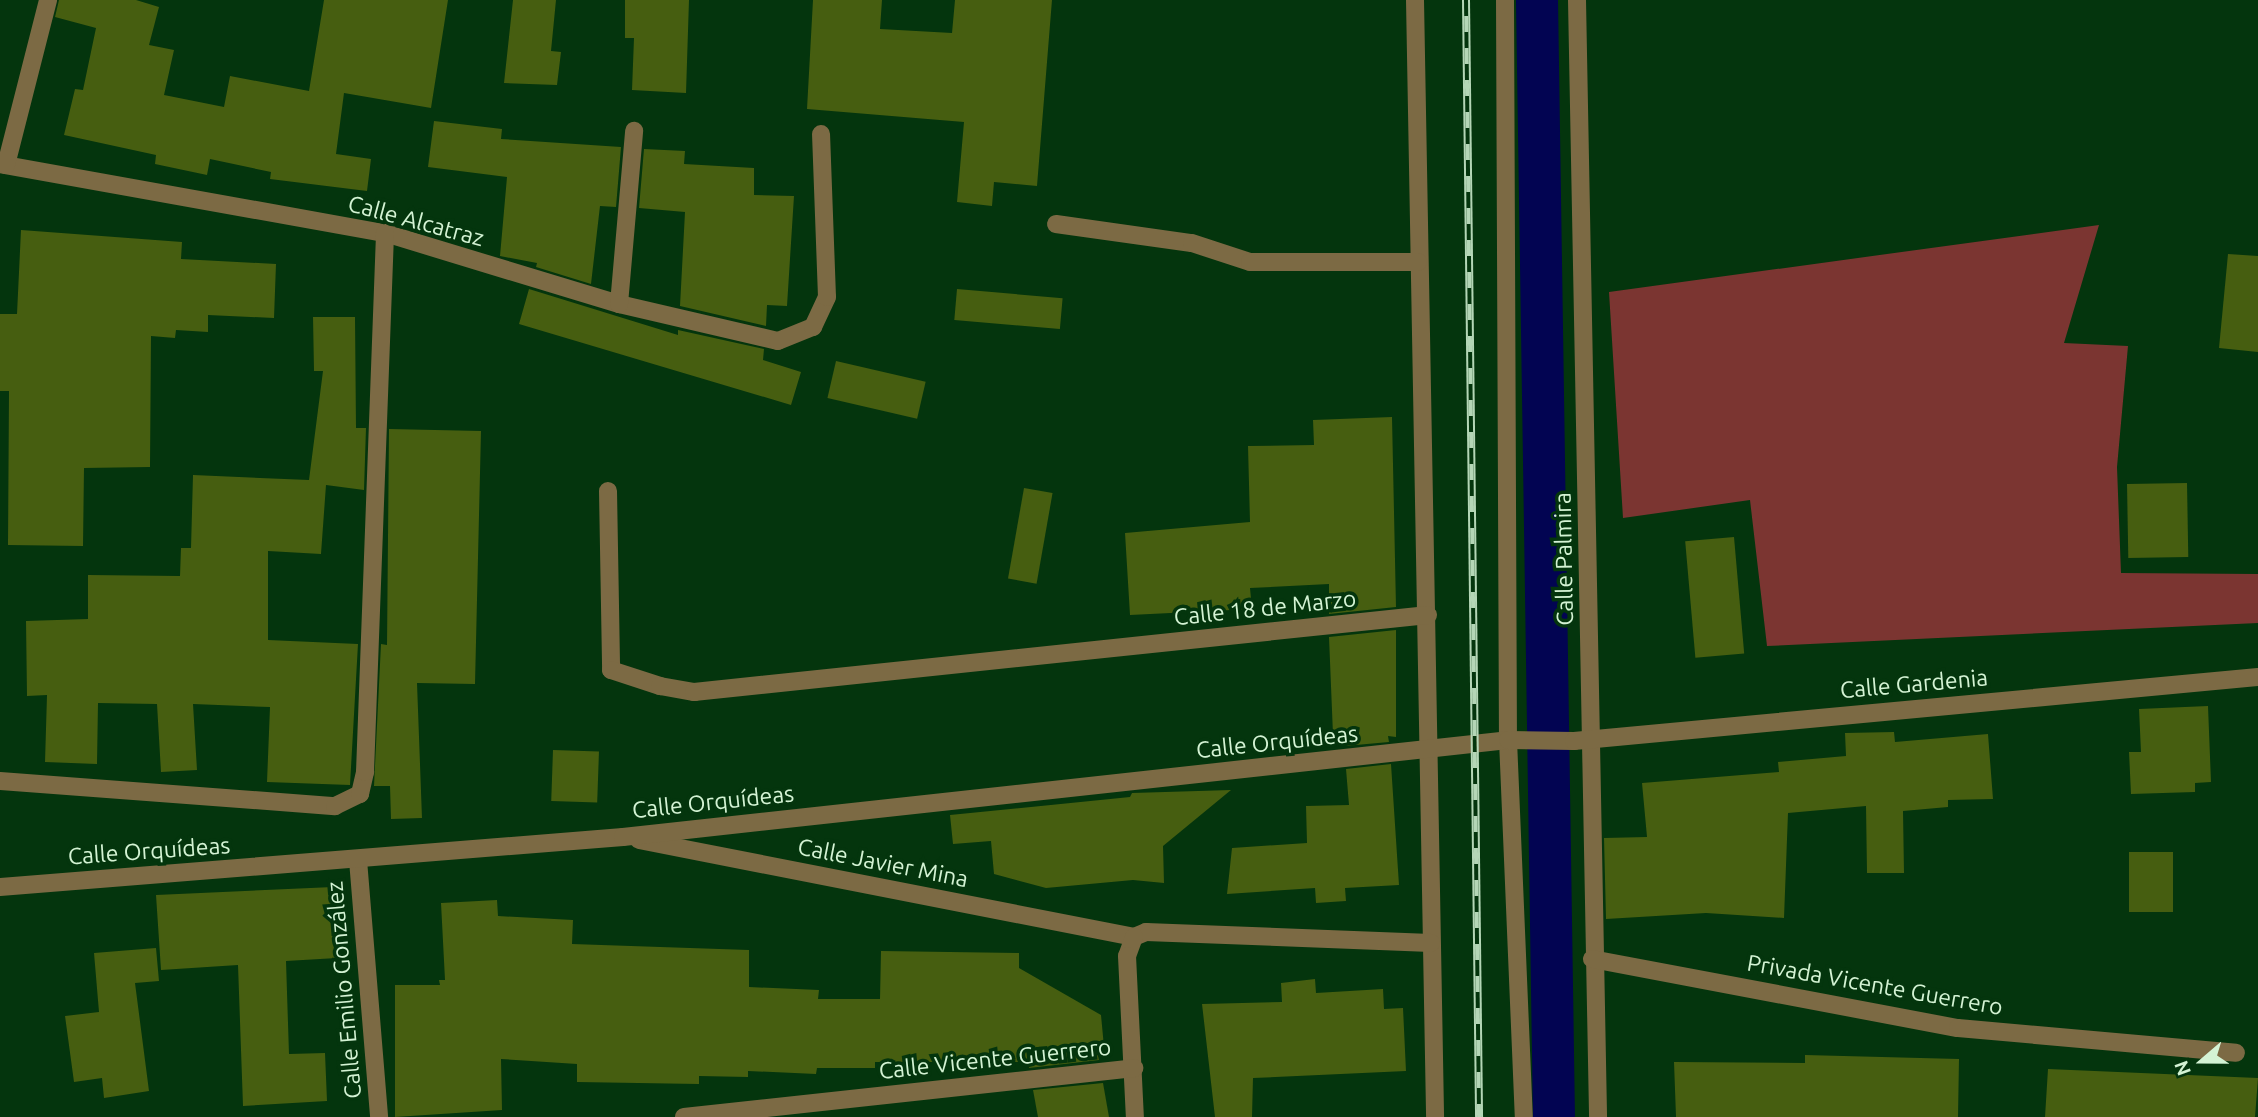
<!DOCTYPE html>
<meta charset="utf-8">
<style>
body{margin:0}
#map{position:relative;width:2258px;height:1117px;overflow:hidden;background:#04350d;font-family:Ubuntu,sans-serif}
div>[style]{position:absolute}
.green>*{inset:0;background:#7b3531}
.canal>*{height:42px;margin:-21px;padding:0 21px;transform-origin:21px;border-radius:21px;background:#020452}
.building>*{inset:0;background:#465e10;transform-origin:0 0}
.minor>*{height:18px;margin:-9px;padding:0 9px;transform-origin:9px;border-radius:9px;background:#7c6a44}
.rail>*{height:8px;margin-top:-4px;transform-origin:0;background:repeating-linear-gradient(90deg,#04350d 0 16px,#b4d6b6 0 32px);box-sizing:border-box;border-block:2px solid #b4d6b6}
span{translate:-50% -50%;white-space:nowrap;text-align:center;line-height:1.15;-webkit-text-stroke:7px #04350d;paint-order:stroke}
.street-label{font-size:23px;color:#d4f3d4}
.north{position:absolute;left:2167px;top:1026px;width:70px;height:70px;-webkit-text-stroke:5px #04350d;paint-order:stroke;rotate:250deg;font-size:19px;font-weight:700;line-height:28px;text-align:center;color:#d4f3d4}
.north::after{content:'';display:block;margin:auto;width:24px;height:32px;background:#d4f3d4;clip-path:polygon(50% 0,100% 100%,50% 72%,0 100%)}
</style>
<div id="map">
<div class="green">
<i style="clip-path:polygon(2099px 225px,2064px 343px,2128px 346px,2117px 467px,2121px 573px,2258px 574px,2258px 623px,1767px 646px,1750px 500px,1623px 518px,1609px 292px)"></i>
</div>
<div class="canal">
<i style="left:1537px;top:0;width:1117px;rotate:89.13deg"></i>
</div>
<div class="building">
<i style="clip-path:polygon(59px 0,136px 0,159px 7px,149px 45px,174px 50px,164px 95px,224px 107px,230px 76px,309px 91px,324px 0,448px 0,431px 108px,344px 93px,336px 154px,371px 159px,367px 191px,270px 179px,271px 172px,210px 159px,207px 175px,155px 164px,156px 155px,64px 135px,75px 89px,83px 90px,96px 28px,55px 17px)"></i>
<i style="clip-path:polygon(513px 0,556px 0,551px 51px,561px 52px,557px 85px,504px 83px)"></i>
<i style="clip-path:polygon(625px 0,689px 0,686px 93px,632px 90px,634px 38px,625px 38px)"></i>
<i style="clip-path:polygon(813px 0,882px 0,880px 29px,952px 33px,955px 0,1052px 0,1037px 186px,994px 182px,992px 206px,957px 202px,964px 122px,807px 109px)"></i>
<i style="clip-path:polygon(434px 121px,502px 129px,501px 139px,621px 147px,616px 207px,600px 206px,591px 284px,536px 267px,537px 263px,500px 256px,507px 177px,428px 167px)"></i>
<i style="clip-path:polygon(644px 149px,685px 151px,684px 164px,754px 168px,754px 195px,794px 196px,787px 306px,767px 305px,766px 326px,680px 306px,685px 212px,639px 208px)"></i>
<i style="clip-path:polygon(21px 230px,182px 242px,181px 259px,276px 264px,274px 318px,208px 315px,208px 332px,176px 330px,175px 338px,151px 336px,150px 467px,84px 468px,83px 546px,8px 545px,9px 391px,0 391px,0 314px,17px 314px)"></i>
<i style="clip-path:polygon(2228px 254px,2258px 256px,2258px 352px,2219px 348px)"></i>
<i style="clip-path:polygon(529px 289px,678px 335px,678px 330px,764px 349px,763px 360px,801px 372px,791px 405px,519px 324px)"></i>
<i style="left:957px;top:289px;width:106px;height:31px;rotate:5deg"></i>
<i style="clip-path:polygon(313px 317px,355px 317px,356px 428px,366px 428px,364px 490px,326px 485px,321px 554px,268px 551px,268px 640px,358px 644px,350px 785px,267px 782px,270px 707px,193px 704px,197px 770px,161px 772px,157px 704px,98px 703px,97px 764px,45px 762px,47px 695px,27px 696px,26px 621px,88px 619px,88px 575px,180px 576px,181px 548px,191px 548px,193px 475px,309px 480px,323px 371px,314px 371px)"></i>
<i style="left:836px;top:361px;width:92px;height:38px;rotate:13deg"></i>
<i style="clip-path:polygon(1392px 417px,1396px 607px,1329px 614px,1329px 584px,1250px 588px,1252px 609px,1130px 615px,1125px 533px,1250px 522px,1248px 446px,1314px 445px,1313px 420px)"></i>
<i style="clip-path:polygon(389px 429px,481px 431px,475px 684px,417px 683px,422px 818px,391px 819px,390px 786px,374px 786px,381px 644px,387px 645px)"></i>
<i style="left:2187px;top:483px;width:74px;height:60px;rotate:89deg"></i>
<i style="left:1024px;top:488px;width:29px;height:92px;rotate:10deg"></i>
<i style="left:1734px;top:537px;width:117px;height:49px;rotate:85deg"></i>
<i style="clip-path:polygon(1396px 630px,1396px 737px,1388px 736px,1389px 742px,1345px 746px,1344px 735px,1333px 735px,1329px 637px)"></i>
<i style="clip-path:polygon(2208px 706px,2211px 782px,2195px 783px,2195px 792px,2131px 794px,2129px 752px,2141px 752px,2139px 709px)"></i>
<i style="clip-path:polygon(1894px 732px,1895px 742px,1988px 734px,1993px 799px,1948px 800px,1948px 807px,1903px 811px,1904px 873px,1867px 873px,1866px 806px,1788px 813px,1784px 918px,1706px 913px,1606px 919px,1604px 838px,1647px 837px,1642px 783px,1779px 772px,1778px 762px,1846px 756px,1845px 733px)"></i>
<i style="left:553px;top:750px;width:46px;height:51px;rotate:2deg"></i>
<i style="clip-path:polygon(1391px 764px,1399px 885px,1345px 888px,1346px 901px,1316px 903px,1315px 888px,1227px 894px,1232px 848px,1307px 843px,1306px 806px,1349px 805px,1346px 769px)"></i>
<i style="clip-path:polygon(1231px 790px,1163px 846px,1164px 883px,1133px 880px,1046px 888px,994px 874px,991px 841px,953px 844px,950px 815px,1130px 797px,1132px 793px)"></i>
<i style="left:2129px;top:852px;width:44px;height:60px"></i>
<i style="clip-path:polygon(333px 887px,337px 958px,286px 961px,289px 1054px,325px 1053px,327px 1101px,243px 1106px,238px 965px,161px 970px,156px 895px)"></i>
<i style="clip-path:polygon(497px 900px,498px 916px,573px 920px,572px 944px,749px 950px,749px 987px,819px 990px,818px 999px,880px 999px,881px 951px,1019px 953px,1019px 968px,1101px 1015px,1104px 1047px,1096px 1047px,1099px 1060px,1029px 1068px,1028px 1062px,875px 1062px,875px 1068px,817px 1068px,816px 1074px,748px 1071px,748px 1077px,699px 1076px,699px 1084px,577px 1082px,577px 1064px,501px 1059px,502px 1110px,395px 1117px,395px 985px,440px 985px,439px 980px,445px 980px,441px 903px)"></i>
<i style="clip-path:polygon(156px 948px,159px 981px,135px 983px,149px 1091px,104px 1098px,102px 1078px,74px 1082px,65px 1016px,99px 1012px,94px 953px)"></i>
<i style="clip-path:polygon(1315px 979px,1316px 993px,1383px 989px,1384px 1009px,1403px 1008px,1406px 1071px,1253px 1078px,1252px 1117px,1215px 1117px,1202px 1004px,1282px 1002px,1281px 983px)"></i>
<i style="clip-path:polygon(1805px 1055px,1959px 1059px,1958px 1117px,1676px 1117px,1674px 1062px,1805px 1063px)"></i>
<i style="clip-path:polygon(2048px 1069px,2258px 1078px,2255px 1117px,2045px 1117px)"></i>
<i style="clip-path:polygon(1103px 1083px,1109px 1117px,1038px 1117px,1033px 1090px)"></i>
</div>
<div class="minor">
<i style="left:1415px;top:0;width:1117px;rotate:88.97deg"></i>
<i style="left:1505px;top:0;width:740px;rotate:89.77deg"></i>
<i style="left:1508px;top:740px;width:377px;rotate:87.6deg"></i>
<i style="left:1577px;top:0;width:1117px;rotate:88.92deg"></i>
<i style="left:0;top:164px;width:391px;rotate:10.2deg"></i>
<i style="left:385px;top:233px;width:245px;rotate:16.9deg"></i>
<i style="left:619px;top:304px;width:163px;rotate:13.1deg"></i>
<i style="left:778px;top:341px;width:38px;rotate:-22deg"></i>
<i style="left:813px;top:327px;width:33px;rotate:-65deg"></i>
<i style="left:827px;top:297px;width:163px;rotate:-92.1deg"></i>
<i style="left:6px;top:165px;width:170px;rotate:-75.7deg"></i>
<i style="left:1056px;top:224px;width:137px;rotate:8deg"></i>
<i style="left:1192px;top:243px;width:61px;rotate:18.1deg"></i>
<i style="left:1250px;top:262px;width:168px"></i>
<i style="left:619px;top:304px;width:174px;rotate:-85deg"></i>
<i style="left:608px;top:491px;width:179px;rotate:89deg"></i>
<i style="left:611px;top:670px;width:52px;rotate:18.1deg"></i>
<i style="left:660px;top:686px;width:35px;rotate:10deg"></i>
<i style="left:694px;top:692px;width:738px;rotate:-5.99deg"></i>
<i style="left:0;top:781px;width:336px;rotate:4.3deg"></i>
<i style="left:335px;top:806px;width:28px;rotate:-26deg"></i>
<i style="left:360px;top:794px;width:23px;rotate:-77deg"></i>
<i style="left:365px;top:772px;width:539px;rotate:-87.87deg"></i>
<i style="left:639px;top:840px;width:504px;rotate:11.09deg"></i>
<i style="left:358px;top:860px;width:258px;rotate:85.3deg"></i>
<i style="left:0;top:887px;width:625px;rotate:-4.59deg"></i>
<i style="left:623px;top:837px;width:890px;rotate:-6.25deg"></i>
<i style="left:1508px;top:740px;width:66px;rotate:0.9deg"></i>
<i style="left:1574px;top:741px;width:687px;rotate:-5.35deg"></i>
<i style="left:1134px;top:937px;width:13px;rotate:-23deg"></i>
<i style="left:1146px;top:932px;width:285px;rotate:2.2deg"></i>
<i style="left:1134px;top:937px;width:20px;rotate:110deg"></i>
<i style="left:1127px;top:956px;width:161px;rotate:87.2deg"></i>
<i style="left:1592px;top:959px;width:372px;rotate:10.7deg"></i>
<i style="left:1958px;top:1028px;width:279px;rotate:5.1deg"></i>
<i style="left:684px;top:1117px;width:453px;rotate:-6.2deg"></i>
</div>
<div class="rail">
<i style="left:1466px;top:0;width:1117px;rotate:89.33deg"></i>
</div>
<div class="street-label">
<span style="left:416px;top:221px;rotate:15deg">Calle Alcatraz</span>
<span style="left:1564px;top:559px;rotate:-91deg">Calle Palmira</span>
<span style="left:1265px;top:608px;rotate:-6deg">Calle 18 de Marzo</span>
<span style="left:1914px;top:684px;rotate:-5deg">Calle Gardenia</span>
<span style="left:1277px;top:742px;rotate:-6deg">Calle Orquídeas</span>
<span style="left:713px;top:802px;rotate:-6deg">Calle Orquídeas</span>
<span style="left:149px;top:851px;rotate:-4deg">Calle Orquídeas</span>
<span style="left:883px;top:863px;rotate:11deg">Calle Javier Mina</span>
<span style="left:1875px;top:985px;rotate:10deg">Privada Vicente Guerrero</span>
<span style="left:344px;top:990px;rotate:-95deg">Calle Emilio González</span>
<span style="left:995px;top:1059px;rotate:-6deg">Calle Vicente Guerrero</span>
</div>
<div class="north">N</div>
</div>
